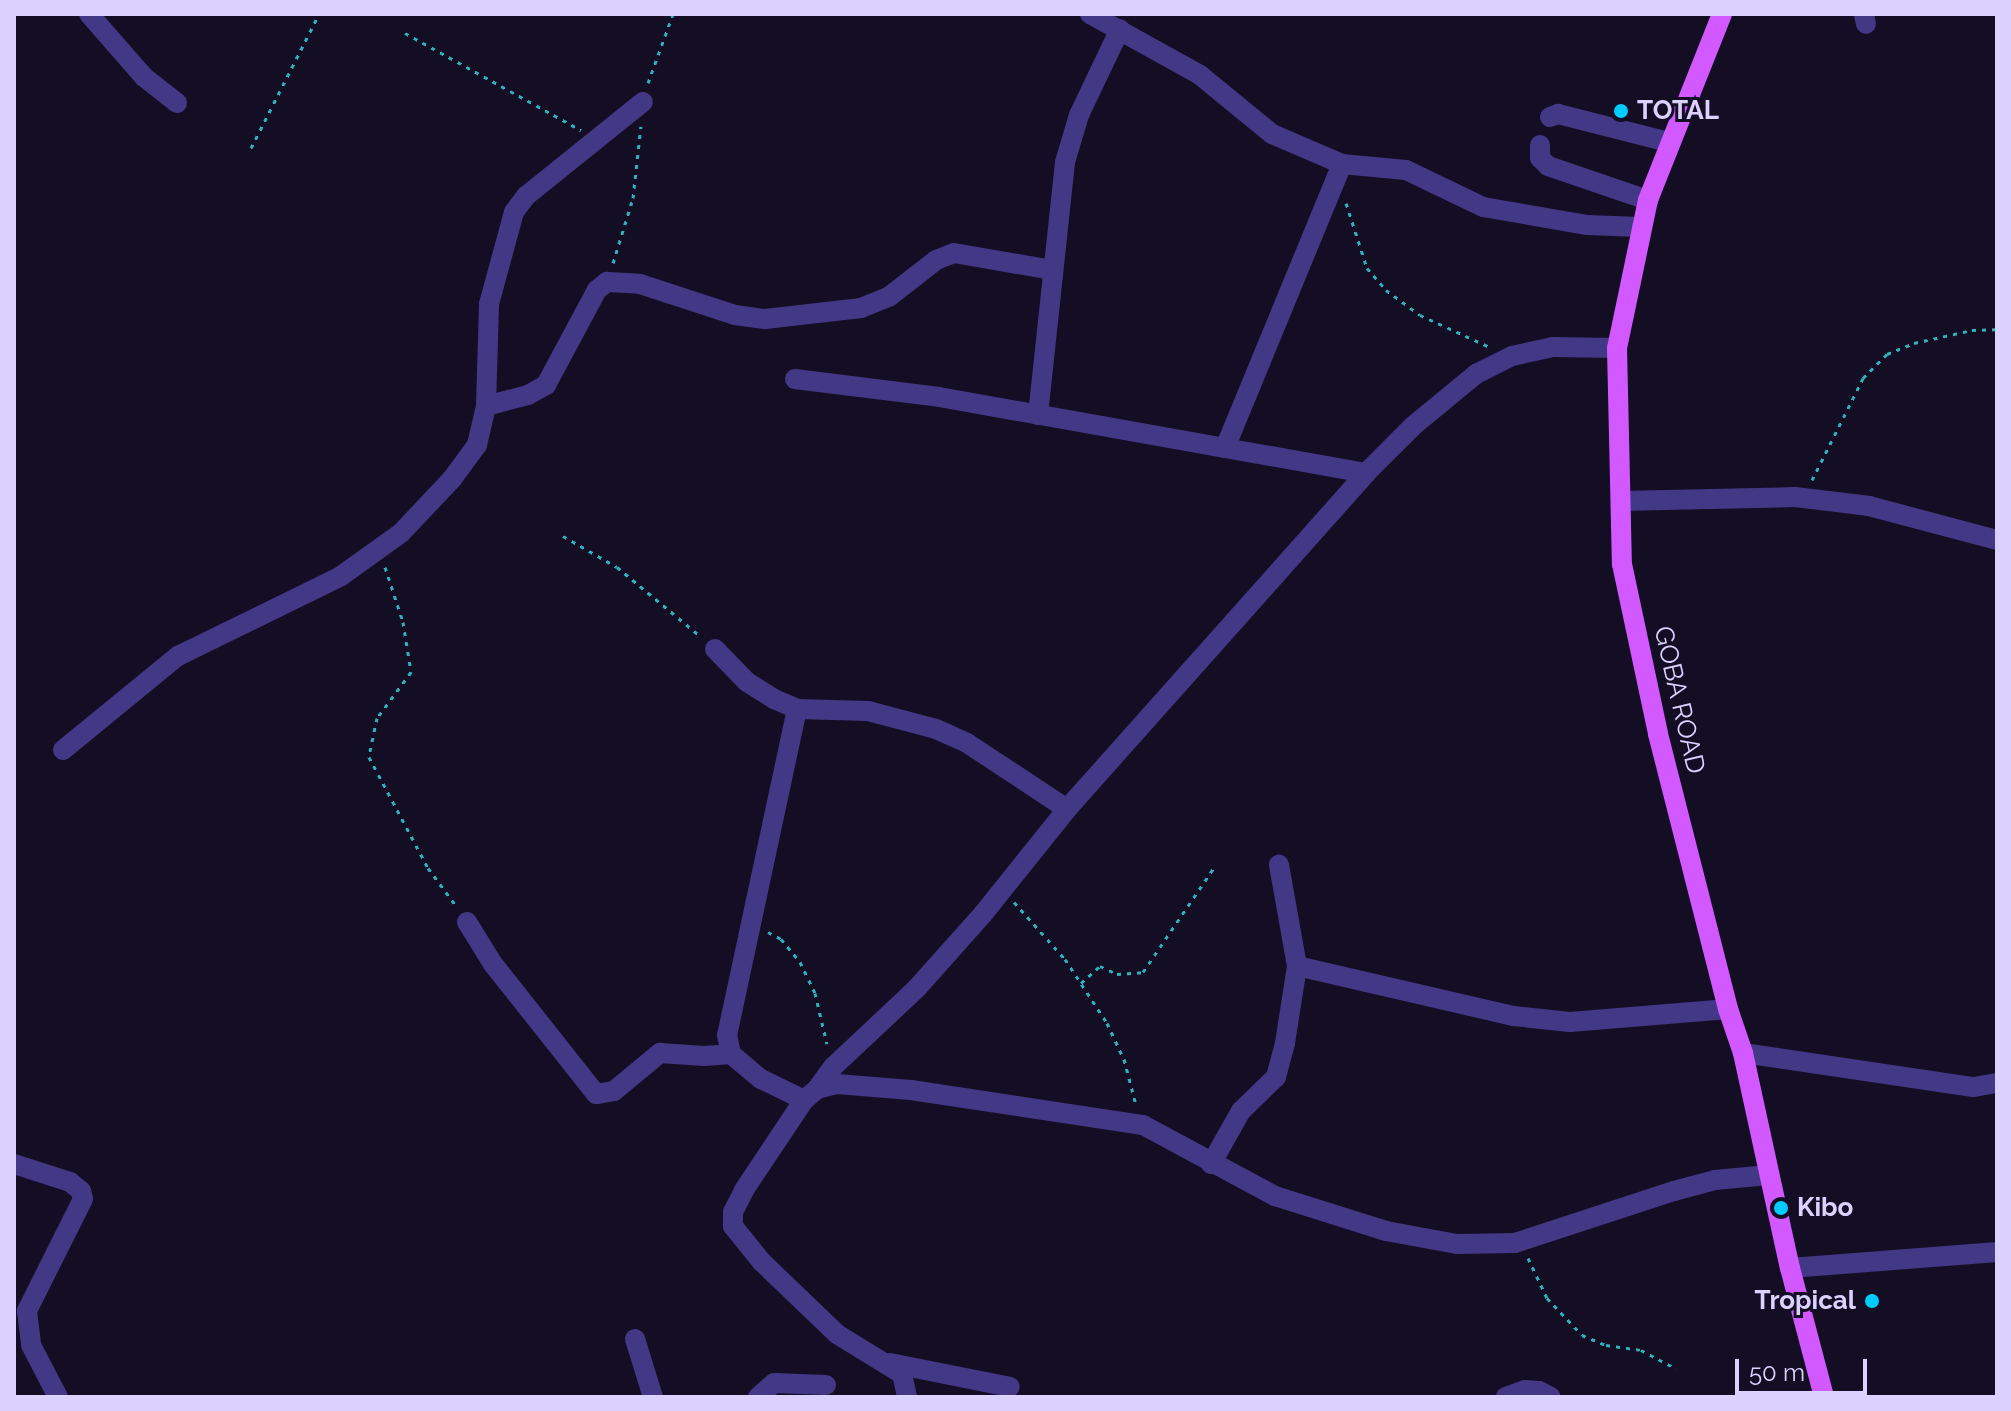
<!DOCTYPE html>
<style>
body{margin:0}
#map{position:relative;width:2011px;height:1411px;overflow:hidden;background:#140e25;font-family:Raleway,sans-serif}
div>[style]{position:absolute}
.path>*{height:3px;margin-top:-1.5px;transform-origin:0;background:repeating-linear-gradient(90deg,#2db3b9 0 4px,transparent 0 10px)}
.minor>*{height:20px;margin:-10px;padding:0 10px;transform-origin:10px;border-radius:10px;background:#433885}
.major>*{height:20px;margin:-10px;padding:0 10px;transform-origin:10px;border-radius:10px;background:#d259ff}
.dots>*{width:22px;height:22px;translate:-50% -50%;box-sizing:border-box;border:4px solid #140e25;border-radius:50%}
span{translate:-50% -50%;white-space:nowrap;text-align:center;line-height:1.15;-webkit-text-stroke:6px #140e25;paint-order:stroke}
.poi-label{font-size:26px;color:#dcd2ff;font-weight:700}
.left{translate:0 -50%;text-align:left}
.right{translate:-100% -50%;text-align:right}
.street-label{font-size:26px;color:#dcd2ff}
.frame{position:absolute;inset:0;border:16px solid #dcd2ff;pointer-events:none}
.scale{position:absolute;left:1735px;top:1359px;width:132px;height:36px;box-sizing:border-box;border:4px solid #dcd2ff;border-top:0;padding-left:10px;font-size:24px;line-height:28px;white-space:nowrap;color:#dcd2ff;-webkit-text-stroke:6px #140e25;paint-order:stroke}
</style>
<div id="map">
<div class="path">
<i style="left:405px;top:33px;width:201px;rotate:28.9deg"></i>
<i style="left:648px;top:83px;width:73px;rotate:-70.1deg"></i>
<i style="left:251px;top:148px;width:150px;rotate:-63.1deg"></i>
<i style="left:1346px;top:203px;width:68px;rotate:72.1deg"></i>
<i style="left:1367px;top:268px;width:29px;rotate:49deg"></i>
<i style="left:1386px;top:290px;width:42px;rotate:36.3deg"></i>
<i style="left:1420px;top:315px;width:77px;rotate:24.6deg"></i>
<i style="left:613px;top:263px;width:68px;rotate:-72.9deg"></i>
<i style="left:633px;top:198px;width:72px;rotate:-83.7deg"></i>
<i style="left:1812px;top:480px;width:114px;rotate:-63.4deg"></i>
<i style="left:1863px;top:378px;width:34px;rotate:-45deg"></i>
<i style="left:1887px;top:354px;width:29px;rotate:-22deg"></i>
<i style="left:1914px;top:343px;width:59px;rotate:-12.6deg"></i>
<i style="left:1972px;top:330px;width:25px;rotate:-2deg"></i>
<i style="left:563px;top:536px;width:62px;rotate:29.9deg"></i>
<i style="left:617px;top:567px;width:108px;rotate:39.7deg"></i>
<i style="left:385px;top:567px;width:58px;rotate:71.9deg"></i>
<i style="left:403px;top:622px;width:51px;rotate:80.9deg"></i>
<i style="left:411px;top:672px;width:57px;rotate:126.5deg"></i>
<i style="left:377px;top:718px;width:40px;rotate:102deg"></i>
<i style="left:369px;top:757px;width:126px;rotate:62deg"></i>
<i style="left:428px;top:868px;width:49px;rotate:53.4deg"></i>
<i style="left:1014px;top:902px;width:76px;rotate:48.2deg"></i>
<i style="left:1065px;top:959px;width:77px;rotate:56.7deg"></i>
<i style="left:1107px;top:1023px;width:40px;rotate:65deg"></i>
<i style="left:1124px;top:1059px;width:48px;rotate:75.4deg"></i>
<i style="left:768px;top:932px;width:15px;rotate:28deg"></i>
<i style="left:781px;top:939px;width:30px;rotate:50deg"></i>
<i style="left:800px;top:962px;width:34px;rotate:64deg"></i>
<i style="left:815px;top:993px;width:52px;rotate:76.8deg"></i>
<i style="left:1081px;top:983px;width:25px;rotate:-42deg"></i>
<i style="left:1100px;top:966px;width:19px;rotate:25deg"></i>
<i style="left:1117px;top:974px;width:26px;rotate:-4deg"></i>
<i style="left:1143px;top:972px;width:125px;rotate:-55.8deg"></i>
<i style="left:1528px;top:1258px;width:44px;rotate:64.6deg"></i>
<i style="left:1547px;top:1298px;width:51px;rotate:46.6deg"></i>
<i style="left:1582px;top:1335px;width:26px;rotate:23deg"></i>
<i style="left:1606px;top:1345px;width:35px;rotate:8deg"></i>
<i style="left:1641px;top:1350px;width:40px;rotate:28deg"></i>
</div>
<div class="minor">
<i style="left:89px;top:14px;width:84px;rotate:48.9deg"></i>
<i style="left:144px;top:77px;width:42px;rotate:38.2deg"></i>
<i style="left:1090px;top:14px;width:126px;rotate:29deg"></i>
<i style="left:1200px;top:75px;width:93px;rotate:39.3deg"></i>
<i style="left:1272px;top:134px;width:76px;rotate:23.2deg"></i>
<i style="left:1342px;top:164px;width:64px;rotate:5.4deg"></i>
<i style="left:1406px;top:170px;width:85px;rotate:25.7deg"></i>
<i style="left:1483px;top:207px;width:106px;rotate:9.8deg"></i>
<i style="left:1587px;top:225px;width:53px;rotate:2.2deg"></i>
<i style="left:1864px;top:14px;width:10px;rotate:79deg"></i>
<i style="left:1550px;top:117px;width:9px;rotate:-21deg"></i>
<i style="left:1558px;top:114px;width:114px;rotate:14.2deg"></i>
<i style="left:1540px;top:145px;width:13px;rotate:90deg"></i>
<i style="left:1540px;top:158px;width:11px;rotate:45deg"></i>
<i style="left:1548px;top:166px;width:106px;rotate:18.8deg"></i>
<i style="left:795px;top:379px;width:145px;rotate:7.1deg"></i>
<i style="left:939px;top:397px;width:434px;rotate:10.1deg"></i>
<i style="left:486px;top:406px;width:43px;rotate:-14.7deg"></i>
<i style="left:528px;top:395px;width:21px;rotate:-29deg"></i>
<i style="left:546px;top:385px;width:108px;rotate:-61.8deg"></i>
<i style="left:597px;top:290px;width:13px;rotate:-39deg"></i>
<i style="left:607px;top:282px;width:33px;rotate:3deg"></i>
<i style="left:640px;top:284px;width:100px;rotate:18.1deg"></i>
<i style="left:735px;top:315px;width:30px;rotate:8deg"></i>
<i style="left:765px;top:319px;width:97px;rotate:-6.5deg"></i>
<i style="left:861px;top:308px;width:31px;rotate:-22deg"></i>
<i style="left:890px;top:296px;width:58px;rotate:-38deg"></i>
<i style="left:936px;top:260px;width:19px;rotate:-21deg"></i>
<i style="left:954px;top:253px;width:99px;rotate:9.8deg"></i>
<i style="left:1038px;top:415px;width:254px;rotate:-83.9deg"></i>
<i style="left:1065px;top:162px;width:49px;rotate:-73.4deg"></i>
<i style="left:1079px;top:115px;width:95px;rotate:-64.5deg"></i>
<i style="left:1225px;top:448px;width:307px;rotate:-67.6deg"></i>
<i style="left:1621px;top:501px;width:174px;rotate:-1.3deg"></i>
<i style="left:1795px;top:497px;width:75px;rotate:6.9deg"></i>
<i style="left:1869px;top:506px;width:132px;rotate:14.9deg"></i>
<i style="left:715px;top:649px;width:46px;rotate:45.9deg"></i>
<i style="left:747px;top:682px;width:32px;rotate:32deg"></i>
<i style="left:774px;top:699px;width:25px;rotate:23deg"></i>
<i style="left:797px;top:709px;width:71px;rotate:1.6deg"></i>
<i style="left:868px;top:711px;width:70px;rotate:14.8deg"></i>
<i style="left:936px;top:729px;width:34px;rotate:24deg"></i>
<i style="left:967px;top:743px;width:120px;rotate:33.4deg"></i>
<i style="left:797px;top:709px;width:333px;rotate:102.1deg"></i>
<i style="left:727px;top:1035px;width:19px;rotate:78deg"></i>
<i style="left:731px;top:1054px;width:39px;rotate:40deg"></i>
<i style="left:761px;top:1079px;width:48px;rotate:26deg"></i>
<i style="left:63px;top:750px;width:149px;rotate:-39.3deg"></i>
<i style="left:178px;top:656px;width:182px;rotate:-26.1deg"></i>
<i style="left:341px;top:576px;width:74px;rotate:-35.6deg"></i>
<i style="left:401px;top:533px;width:74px;rotate:-46.6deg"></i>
<i style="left:452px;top:479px;width:42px;rotate:-53.7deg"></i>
<i style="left:477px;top:445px;width:40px;rotate:-77deg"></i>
<i style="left:486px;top:406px;width:102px;rotate:-88.3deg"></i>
<i style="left:489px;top:304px;width:95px;rotate:-74.8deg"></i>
<i style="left:514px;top:212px;width:20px;rotate:-53deg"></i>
<i style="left:526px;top:196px;width:150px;rotate:-38.8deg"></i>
<i style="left:467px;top:922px;width:49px;rotate:58.2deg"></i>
<i style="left:493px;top:964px;width:166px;rotate:51.6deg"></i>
<i style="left:596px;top:1094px;width:18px;rotate:-9deg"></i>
<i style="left:614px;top:1091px;width:60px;rotate:-39.6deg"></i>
<i style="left:660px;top:1053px;width:44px;rotate:3.9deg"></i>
<i style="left:704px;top:1056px;width:27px;rotate:-4deg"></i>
<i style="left:1297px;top:966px;width:223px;rotate:13deg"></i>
<i style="left:1514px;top:1016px;width:56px;rotate:6.1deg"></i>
<i style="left:1570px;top:1022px;width:159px;rotate:-4.7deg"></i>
<i style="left:1743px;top:1053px;width:233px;rotate:8.4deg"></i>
<i style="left:1974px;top:1087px;width:23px;rotate:-10deg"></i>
<i style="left:817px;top:1089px;width:27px;rotate:-54deg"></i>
<i style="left:833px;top:1067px;width:115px;rotate:-43.2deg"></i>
<i style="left:917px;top:988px;width:99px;rotate:-48.3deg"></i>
<i style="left:983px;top:914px;width:134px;rotate:-51.3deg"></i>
<i style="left:1067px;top:809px;width:450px;rotate:-48.3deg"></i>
<i style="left:1366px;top:473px;width:66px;rotate:-45deg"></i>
<i style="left:1413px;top:426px;width:82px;rotate:-39.5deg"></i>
<i style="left:1476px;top:374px;width:40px;rotate:-26.6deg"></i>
<i style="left:1512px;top:356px;width:42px;rotate:-12.4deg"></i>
<i style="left:1553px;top:347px;width:64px;rotate:0.9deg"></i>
<i style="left:14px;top:1164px;width:59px;rotate:17.8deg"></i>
<i style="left:70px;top:1182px;width:14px;rotate:39deg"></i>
<i style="left:81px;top:1191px;width:8px;rotate:76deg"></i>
<i style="left:83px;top:1199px;width:125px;rotate:116.6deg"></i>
<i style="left:27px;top:1311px;width:34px;rotate:83deg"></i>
<i style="left:31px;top:1345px;width:59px;rotate:62.6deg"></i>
<i style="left:1211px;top:1164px;width:61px;rotate:-60.5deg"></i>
<i style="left:1241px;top:1111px;width:49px;rotate:-44.2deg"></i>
<i style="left:1276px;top:1077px;width:35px;rotate:-75deg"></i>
<i style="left:1285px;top:1043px;width:78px;rotate:-81.1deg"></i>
<i style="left:1297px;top:966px;width:103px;rotate:-100.1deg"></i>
<i style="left:1790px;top:1268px;width:208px;rotate:-4.4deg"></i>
<i style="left:635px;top:1339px;width:61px;rotate:72.8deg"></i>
<i style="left:890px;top:1363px;width:122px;rotate:11.3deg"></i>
<i style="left:758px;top:1397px;width:21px;rotate:-41deg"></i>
<i style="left:774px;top:1383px;width:52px;rotate:2.2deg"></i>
<i style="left:907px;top:1397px;width:24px;rotate:-102deg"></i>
<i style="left:902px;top:1374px;width:76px;rotate:-148.4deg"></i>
<i style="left:837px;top:1334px;width:105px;rotate:-136.2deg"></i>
<i style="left:761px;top:1261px;width:45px;rotate:-128.7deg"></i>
<i style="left:733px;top:1226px;width:14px;rotate:-90deg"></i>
<i style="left:733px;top:1212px;width:25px;rotate:-63deg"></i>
<i style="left:744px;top:1190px;width:108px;rotate:-56.3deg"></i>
<i style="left:804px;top:1100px;width:17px;rotate:-40deg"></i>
<i style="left:817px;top:1089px;width:21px;rotate:-14deg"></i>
<i style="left:837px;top:1084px;width:74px;rotate:4.6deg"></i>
<i style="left:911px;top:1090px;width:235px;rotate:8.6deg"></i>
<i style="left:1143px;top:1125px;width:150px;rotate:28.3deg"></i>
<i style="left:1275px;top:1196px;width:116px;rotate:17.5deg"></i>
<i style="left:1386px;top:1231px;width:72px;rotate:10.4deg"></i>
<i style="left:1457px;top:1244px;width:58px;rotate:-1deg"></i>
<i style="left:1515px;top:1243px;width:167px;rotate:-18.1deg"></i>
<i style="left:1674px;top:1191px;width:42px;rotate:-15deg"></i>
<i style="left:1715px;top:1180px;width:54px;rotate:-5.3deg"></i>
<i style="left:1506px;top:1397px;width:20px;rotate:-20deg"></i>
<i style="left:1525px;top:1390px;width:14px;rotate:4deg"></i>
<i style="left:1539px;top:1391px;width:13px;rotate:27deg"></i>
</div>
<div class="major">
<i style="left:1722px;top:14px;width:200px;rotate:111.7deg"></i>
<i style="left:1648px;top:200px;width:151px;rotate:101.8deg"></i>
<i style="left:1617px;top:348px;width:216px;rotate:88.7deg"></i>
<i style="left:1622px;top:564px;width:174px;rotate:78deg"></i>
<i style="left:1658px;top:734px;width:284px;rotate:75.7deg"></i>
<i style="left:1728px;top:1009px;width:46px;rotate:71.2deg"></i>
<i style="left:1743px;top:1053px;width:220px;rotate:77.7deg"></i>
<i style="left:1790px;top:1268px;width:133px;rotate:75.2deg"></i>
</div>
<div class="dots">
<i style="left:1621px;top:111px;background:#00cbfd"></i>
<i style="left:1781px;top:1208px;background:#00cbfd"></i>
<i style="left:1872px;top:1301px;background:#00cbfd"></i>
</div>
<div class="poi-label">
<span class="left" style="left:1637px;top:111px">TOTAL</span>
<span class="left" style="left:1797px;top:1208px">Kibo</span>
<span class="right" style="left:1856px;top:1301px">Tropical</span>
</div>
<div class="street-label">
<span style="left:1679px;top:700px;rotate:77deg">GOBA ROAD</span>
</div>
<div class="frame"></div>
<div class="scale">50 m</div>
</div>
